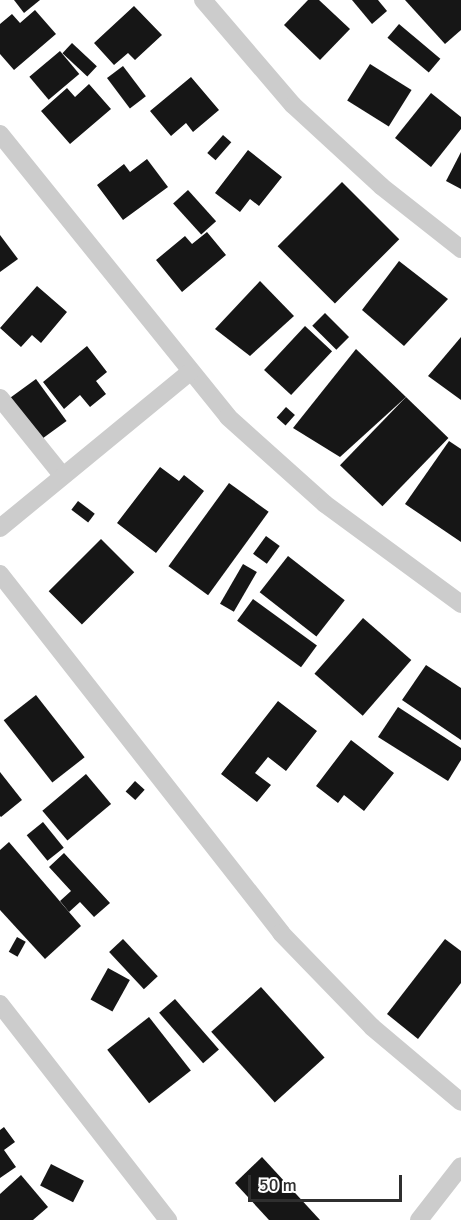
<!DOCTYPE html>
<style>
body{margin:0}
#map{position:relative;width:461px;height:1220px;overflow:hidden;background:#fff;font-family:Signika,sans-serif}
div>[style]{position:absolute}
.building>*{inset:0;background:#161616;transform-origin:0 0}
.minor>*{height:18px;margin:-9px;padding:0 9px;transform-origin:9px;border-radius:9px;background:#ccc}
span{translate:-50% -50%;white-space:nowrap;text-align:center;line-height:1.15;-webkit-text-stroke:6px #fff;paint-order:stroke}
.scale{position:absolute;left:248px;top:1175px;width:154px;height:27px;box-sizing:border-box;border:3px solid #2f2f2f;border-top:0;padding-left:8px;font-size:18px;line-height:21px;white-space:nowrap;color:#2f2f2f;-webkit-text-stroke:4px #fff;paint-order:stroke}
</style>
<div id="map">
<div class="building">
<i style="clip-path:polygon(14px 0,40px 0,24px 13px)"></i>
<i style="clip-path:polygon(308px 0,319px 0,350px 29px,320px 60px,284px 25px)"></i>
<i style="clip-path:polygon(352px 0,378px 0,387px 11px,372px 24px)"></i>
<i style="clip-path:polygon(405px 0,461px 0,461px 30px,445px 44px)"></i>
<i style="clip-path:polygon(134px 6px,162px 35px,135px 60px,128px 53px,114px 65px,94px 43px)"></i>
<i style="clip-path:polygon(35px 10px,56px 34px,14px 70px,0 54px,0 24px,12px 14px,20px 23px)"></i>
<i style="left:399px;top:24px;width:54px;height:18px;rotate:40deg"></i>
<i style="left:72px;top:43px;width:34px;height:14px;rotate:43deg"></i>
<i style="left:60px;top:51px;width:30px;height:40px;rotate:50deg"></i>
<i style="left:370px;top:64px;width:49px;height:43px;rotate:32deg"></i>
<i style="left:123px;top:66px;width:38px;height:20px;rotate:53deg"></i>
<i style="clip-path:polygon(191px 77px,219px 110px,193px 132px,186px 123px,171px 136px,150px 111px)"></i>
<i style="clip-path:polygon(89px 84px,111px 109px,70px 144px,41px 111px,67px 88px,75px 97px)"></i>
<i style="clip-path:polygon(431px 93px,461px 117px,461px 129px,431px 167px,395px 138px)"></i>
<i style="left:223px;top:135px;width:11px;height:24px;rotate:41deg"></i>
<i style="clip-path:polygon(248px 150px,282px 177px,259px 206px,250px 199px,240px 212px,215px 193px)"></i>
<i style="clip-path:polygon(461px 152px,461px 189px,446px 181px)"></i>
<i style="clip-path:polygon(147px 159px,168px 187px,123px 220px,97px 185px,124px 164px,130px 172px)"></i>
<i style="left:342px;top:182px;width:81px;height:91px;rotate:45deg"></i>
<i style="left:188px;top:190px;width:42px;height:20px;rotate:48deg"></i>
<i style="clip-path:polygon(207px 232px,226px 255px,182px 292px,156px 260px,185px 236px,192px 244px)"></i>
<i style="clip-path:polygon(0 235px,18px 259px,0 272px)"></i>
<i style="clip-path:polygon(399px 261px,448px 299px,404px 346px,362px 310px)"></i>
<i style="clip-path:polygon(260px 281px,294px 316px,250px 356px,215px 329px)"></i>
<i style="clip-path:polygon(37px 286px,67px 312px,41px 343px,32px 335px,21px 347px,0 328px)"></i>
<i style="left:325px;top:313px;width:34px;height:18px;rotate:45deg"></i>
<i style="left:305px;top:326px;width:37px;height:60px;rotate:43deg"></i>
<i style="clip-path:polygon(461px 337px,461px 400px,428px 376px)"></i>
<i style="clip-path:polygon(87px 346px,107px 372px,96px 381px,106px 394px,90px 407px,80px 395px,64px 409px,43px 382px)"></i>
<i style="clip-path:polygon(356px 349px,406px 397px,340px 457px,293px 428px)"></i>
<i style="left:36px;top:379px;width:52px;height:34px;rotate:54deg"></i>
<i style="left:406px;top:397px;width:59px;height:95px;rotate:44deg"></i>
<i style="left:286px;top:407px;width:12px;height:14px;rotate:42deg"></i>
<i style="clip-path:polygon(449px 441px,461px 449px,461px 542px,405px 504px)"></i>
<i style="clip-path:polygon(160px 467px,179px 481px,184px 475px,204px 491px,156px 553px,117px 523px)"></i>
<i style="left:229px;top:483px;width:49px;height:103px;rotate:36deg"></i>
<i style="left:78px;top:501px;width:21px;height:11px;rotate:37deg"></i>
<i style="left:266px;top:536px;width:17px;height:22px;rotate:36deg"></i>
<i style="left:101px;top:539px;width:47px;height:74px;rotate:45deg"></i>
<i style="left:288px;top:556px;width:72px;height:46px;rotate:38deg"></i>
<i style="left:243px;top:564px;width:16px;height:46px;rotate:30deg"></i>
<i style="left:253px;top:599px;width:79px;height:27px;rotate:36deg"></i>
<i style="left:363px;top:618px;width:64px;height:74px;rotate:41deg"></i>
<i style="clip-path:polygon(426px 665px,461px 688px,461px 740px,402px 700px)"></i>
<i style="left:36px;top:695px;width:79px;height:41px;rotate:52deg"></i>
<i style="clip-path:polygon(278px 701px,317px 731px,286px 771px,268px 757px,255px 773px,271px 785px,257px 802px,221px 774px)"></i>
<i style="clip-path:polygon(398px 707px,461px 748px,461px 760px,448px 781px,378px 737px)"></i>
<i style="clip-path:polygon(351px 740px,394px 773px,364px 811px,344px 795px,338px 803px,316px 786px)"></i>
<i style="clip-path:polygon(0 772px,22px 800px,1px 817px,0 816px)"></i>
<i style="left:86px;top:774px;width:39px;height:57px;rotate:50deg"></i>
<i style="left:135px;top:781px;width:13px;height:14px;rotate:42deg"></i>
<i style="left:43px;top:822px;width:33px;height:21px;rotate:51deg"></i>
<i style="clip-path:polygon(9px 842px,81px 926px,45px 959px,0 910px,0 850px)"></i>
<i style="clip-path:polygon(64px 853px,110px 903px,94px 917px,80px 902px,69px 912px,60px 901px,71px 891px,49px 867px)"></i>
<i style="left:17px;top:937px;width:10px;height:17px;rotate:29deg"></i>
<i style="left:123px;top:939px;width:51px;height:19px;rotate:47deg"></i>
<i style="clip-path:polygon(445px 939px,461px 951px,461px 983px,418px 1039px,387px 1014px)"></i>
<i style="left:108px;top:968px;width:25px;height:36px;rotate:29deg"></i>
<i style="left:261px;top:987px;width:95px;height:67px;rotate:48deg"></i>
<i style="left:175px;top:999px;width:67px;height:21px;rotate:49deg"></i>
<i style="left:149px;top:1017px;width:68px;height:53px;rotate:52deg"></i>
<i style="clip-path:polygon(4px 1127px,15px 1142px,4px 1150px,16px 1167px,0 1178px,0 1130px)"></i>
<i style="clip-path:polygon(262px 1157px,320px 1220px,269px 1220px,235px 1183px)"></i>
<i style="left:51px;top:1164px;width:37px;height:24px;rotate:27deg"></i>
<i style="clip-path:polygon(21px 1175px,48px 1207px,33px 1220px,0 1220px,0 1194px)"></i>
</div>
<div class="minor">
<i style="left:203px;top:0;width:138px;rotate:49.4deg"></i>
<i style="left:293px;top:105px;width:120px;rotate:42.6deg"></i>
<i style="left:381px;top:186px;width:102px;rotate:38.2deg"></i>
<i style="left:0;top:134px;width:363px;rotate:51.1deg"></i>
<i style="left:228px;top:417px;width:130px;rotate:41.9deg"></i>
<i style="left:325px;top:504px;width:169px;rotate:36.3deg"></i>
<i style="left:0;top:398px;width:99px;rotate:51.2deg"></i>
<i style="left:0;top:528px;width:246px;rotate:-39.4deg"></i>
<i style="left:0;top:574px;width:456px;rotate:51.9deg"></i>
<i style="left:281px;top:933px;width:131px;rotate:45.9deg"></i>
<i style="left:372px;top:1027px;width:116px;rotate:40.1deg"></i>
<i style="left:0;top:1004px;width:274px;rotate:52.1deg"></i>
<i style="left:419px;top:1220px;width:68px;rotate:-52.1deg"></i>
</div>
<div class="scale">50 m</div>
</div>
